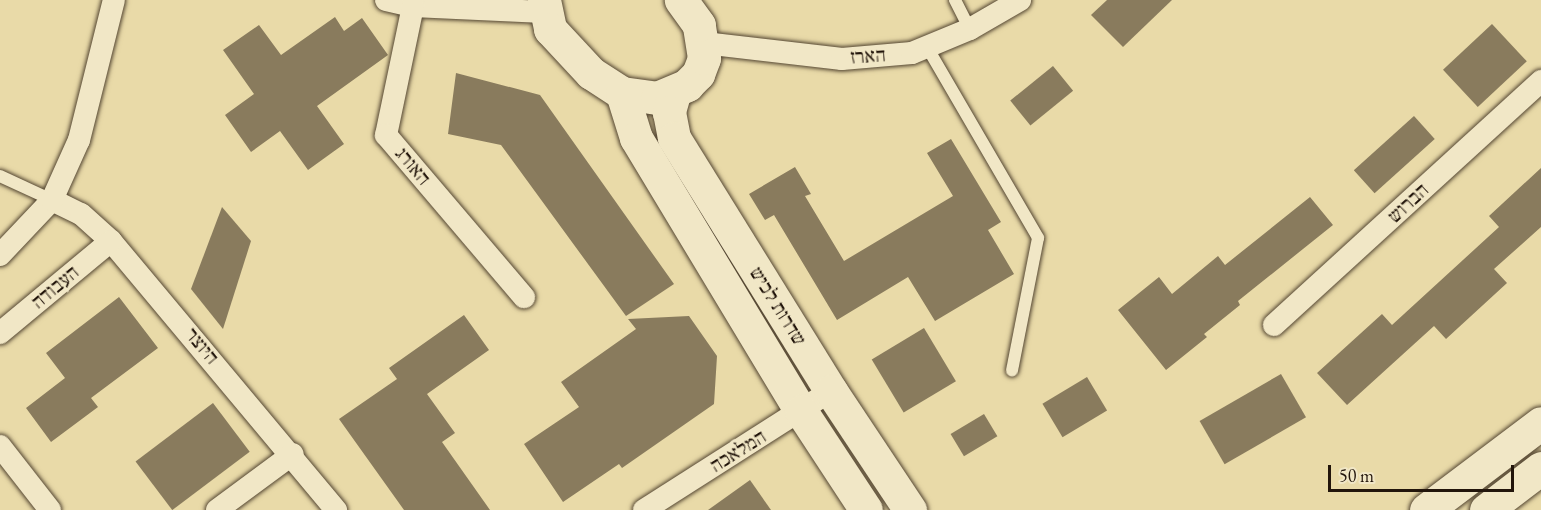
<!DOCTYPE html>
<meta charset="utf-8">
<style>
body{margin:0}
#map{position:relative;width:1541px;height:510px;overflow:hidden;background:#e9daa8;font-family:"EB Garamond","Frank Ruhl Libre",serif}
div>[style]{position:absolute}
.building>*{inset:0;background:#897b5d;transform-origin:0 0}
.roads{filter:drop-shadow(0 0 2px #544632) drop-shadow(0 0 2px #544632)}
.lane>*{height:12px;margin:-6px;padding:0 6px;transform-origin:6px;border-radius:6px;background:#f1e7c6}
.street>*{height:22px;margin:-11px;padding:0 11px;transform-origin:11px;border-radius:11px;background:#f1e7c6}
.secondary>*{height:33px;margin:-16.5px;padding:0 16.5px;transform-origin:16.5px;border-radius:16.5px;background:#f1e7c6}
span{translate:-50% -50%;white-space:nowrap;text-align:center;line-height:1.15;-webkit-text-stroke:5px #f1e7c6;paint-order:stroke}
.street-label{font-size:20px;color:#22150b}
.scale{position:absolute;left:1328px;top:465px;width:186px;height:27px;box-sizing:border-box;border:3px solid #22150b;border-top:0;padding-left:8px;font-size:18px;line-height:21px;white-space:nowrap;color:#22150b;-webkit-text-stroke:4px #f1e7c6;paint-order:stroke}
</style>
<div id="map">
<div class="building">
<i style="clip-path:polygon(1107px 0,1172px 0,1123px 47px,1091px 15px)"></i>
<i style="clip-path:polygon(335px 17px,344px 31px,362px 18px,388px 55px,317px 106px,344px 144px,308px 170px,280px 131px,251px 152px,225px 115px,254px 94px,223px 50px,259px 25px,281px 55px)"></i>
<i style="left:1492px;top:24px;width:51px;height:67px;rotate:47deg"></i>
<i style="left:1053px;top:66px;width:32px;height:55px;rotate:51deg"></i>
<i style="clip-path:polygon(456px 73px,540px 95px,674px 284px,626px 316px,501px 145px,448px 134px)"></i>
<i style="left:1414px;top:116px;width:31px;height:81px;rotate:48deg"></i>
<i style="clip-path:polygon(951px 139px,1001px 222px,988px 230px,1014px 274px,935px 321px,908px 277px,837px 320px,774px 215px,765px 220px,749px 194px,795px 167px,811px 194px,805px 196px,844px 261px,953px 196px,927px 153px)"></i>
<i style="clip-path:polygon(1541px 168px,1541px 227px,1494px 269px,1507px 283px,1446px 339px,1434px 326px,1347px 405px,1317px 373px,1382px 314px,1392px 325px,1499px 227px,1489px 216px)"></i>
<i style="clip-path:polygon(1310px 197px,1333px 225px,1238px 301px,1240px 305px,1204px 334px,1207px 337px,1166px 370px,1118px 310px,1159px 277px,1172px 294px,1218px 256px,1225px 265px)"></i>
<i style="clip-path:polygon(222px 207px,251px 241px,223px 329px,191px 289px)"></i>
<i style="clip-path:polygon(119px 297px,158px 348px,91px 398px,98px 407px,51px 442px,26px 408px,65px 378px,46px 353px)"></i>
<i style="clip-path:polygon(464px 315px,489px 350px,427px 394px,455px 433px,442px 442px,490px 510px,404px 510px,339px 419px,397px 379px,389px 368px)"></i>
<i style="clip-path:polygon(689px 316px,717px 356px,714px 404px,622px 468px,619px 464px,563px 502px,524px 444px,579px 407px,561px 382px,636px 329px,628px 319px)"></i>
<i style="left:924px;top:328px;width:62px;height:61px;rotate:59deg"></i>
<i style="left:1281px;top:374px;width:50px;height:94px;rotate:60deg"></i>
<i style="left:1087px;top:377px;width:39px;height:52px;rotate:59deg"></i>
<i style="left:213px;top:403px;width:61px;height:97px;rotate:53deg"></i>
<i style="left:984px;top:414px;width:26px;height:39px;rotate:59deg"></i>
<i style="clip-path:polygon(750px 480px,771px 510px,708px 510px)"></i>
</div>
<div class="roads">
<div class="lane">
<i style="left:955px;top:0;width:33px;rotate:63deg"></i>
<i style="left:927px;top:47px;width:221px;rotate:59.8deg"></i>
<i style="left:1038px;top:238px;width:135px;rotate:101.1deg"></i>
<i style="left:0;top:176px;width:57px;rotate:24.8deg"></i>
</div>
<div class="street">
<i style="left:386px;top:0;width:28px;rotate:13deg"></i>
<i style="left:413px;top:6px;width:131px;rotate:2.6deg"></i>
<i style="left:413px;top:6px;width:132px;rotate:101.8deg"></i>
<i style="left:386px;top:135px;width:213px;rotate:49.6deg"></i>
<i style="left:704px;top:43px;width:139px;rotate:6.6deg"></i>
<i style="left:842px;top:59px;width:70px;rotate:-4.9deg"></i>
<i style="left:912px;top:53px;width:63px;rotate:-22.5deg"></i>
<i style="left:970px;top:29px;width:58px;rotate:-30.1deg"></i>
<i style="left:52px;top:200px;width:32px;rotate:26deg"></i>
<i style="left:81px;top:214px;width:40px;rotate:42deg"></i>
<i style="left:111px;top:241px;width:351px;rotate:50.1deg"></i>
<i style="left:0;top:255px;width:76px;rotate:-46.6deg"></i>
<i style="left:52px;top:200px;width:66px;rotate:-65.8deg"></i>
<i style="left:79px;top:140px;width:144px;rotate:-76deg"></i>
<i style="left:1274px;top:325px;width:362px;rotate:-42.4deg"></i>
<i style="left:0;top:333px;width:144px;rotate:-39.7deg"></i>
<i style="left:0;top:446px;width:81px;rotate:52deg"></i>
<i style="left:217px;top:510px;width:94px;rotate:-36.4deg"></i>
<i style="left:644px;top:510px;width:222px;rotate:-32.5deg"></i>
</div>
<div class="secondary">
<i style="left:544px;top:0;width:30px;rotate:78deg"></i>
<i style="left:550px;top:29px;width:60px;rotate:47deg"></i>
<i style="left:591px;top:73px;width:37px;rotate:33deg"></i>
<i style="left:622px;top:93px;width:35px;rotate:8deg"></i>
<i style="left:657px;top:98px;width:33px;rotate:-23deg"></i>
<i style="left:687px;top:85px;width:16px;rotate:-45deg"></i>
<i style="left:698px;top:74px;width:17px;rotate:-69deg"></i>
<i style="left:704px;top:58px;width:33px;rotate:-99deg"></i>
<i style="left:699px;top:25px;width:31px;rotate:-126deg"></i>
<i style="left:622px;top:93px;width:47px;rotate:72.7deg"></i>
<i style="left:636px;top:138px;width:319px;rotate:58.9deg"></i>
<i style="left:801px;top:411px;width:118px;rotate:56.7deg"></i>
<i style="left:674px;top:94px;width:19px;rotate:106deg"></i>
<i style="left:669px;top:112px;width:26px;rotate:79deg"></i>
<i style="left:674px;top:138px;width:298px;rotate:58.2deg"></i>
<i style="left:831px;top:391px;width:143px;rotate:56.4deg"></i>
<i style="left:1426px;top:510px;width:144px;rotate:-37.1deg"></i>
<i style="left:1486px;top:510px;width:69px;rotate:-37.4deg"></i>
</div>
</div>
<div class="street-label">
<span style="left:868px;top:56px;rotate:-4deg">הארז</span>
<span style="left:413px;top:166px;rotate:50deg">האורג</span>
<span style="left:1408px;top:203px;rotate:-43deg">הברוש</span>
<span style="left:55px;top:287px;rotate:-40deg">העבודה</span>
<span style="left:778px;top:306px;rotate:58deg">שדרות לכיש</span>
<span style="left:202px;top:346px;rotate:50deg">היוצר</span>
<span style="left:738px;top:451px;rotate:-32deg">המלאכה</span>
</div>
<div class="scale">50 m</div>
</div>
